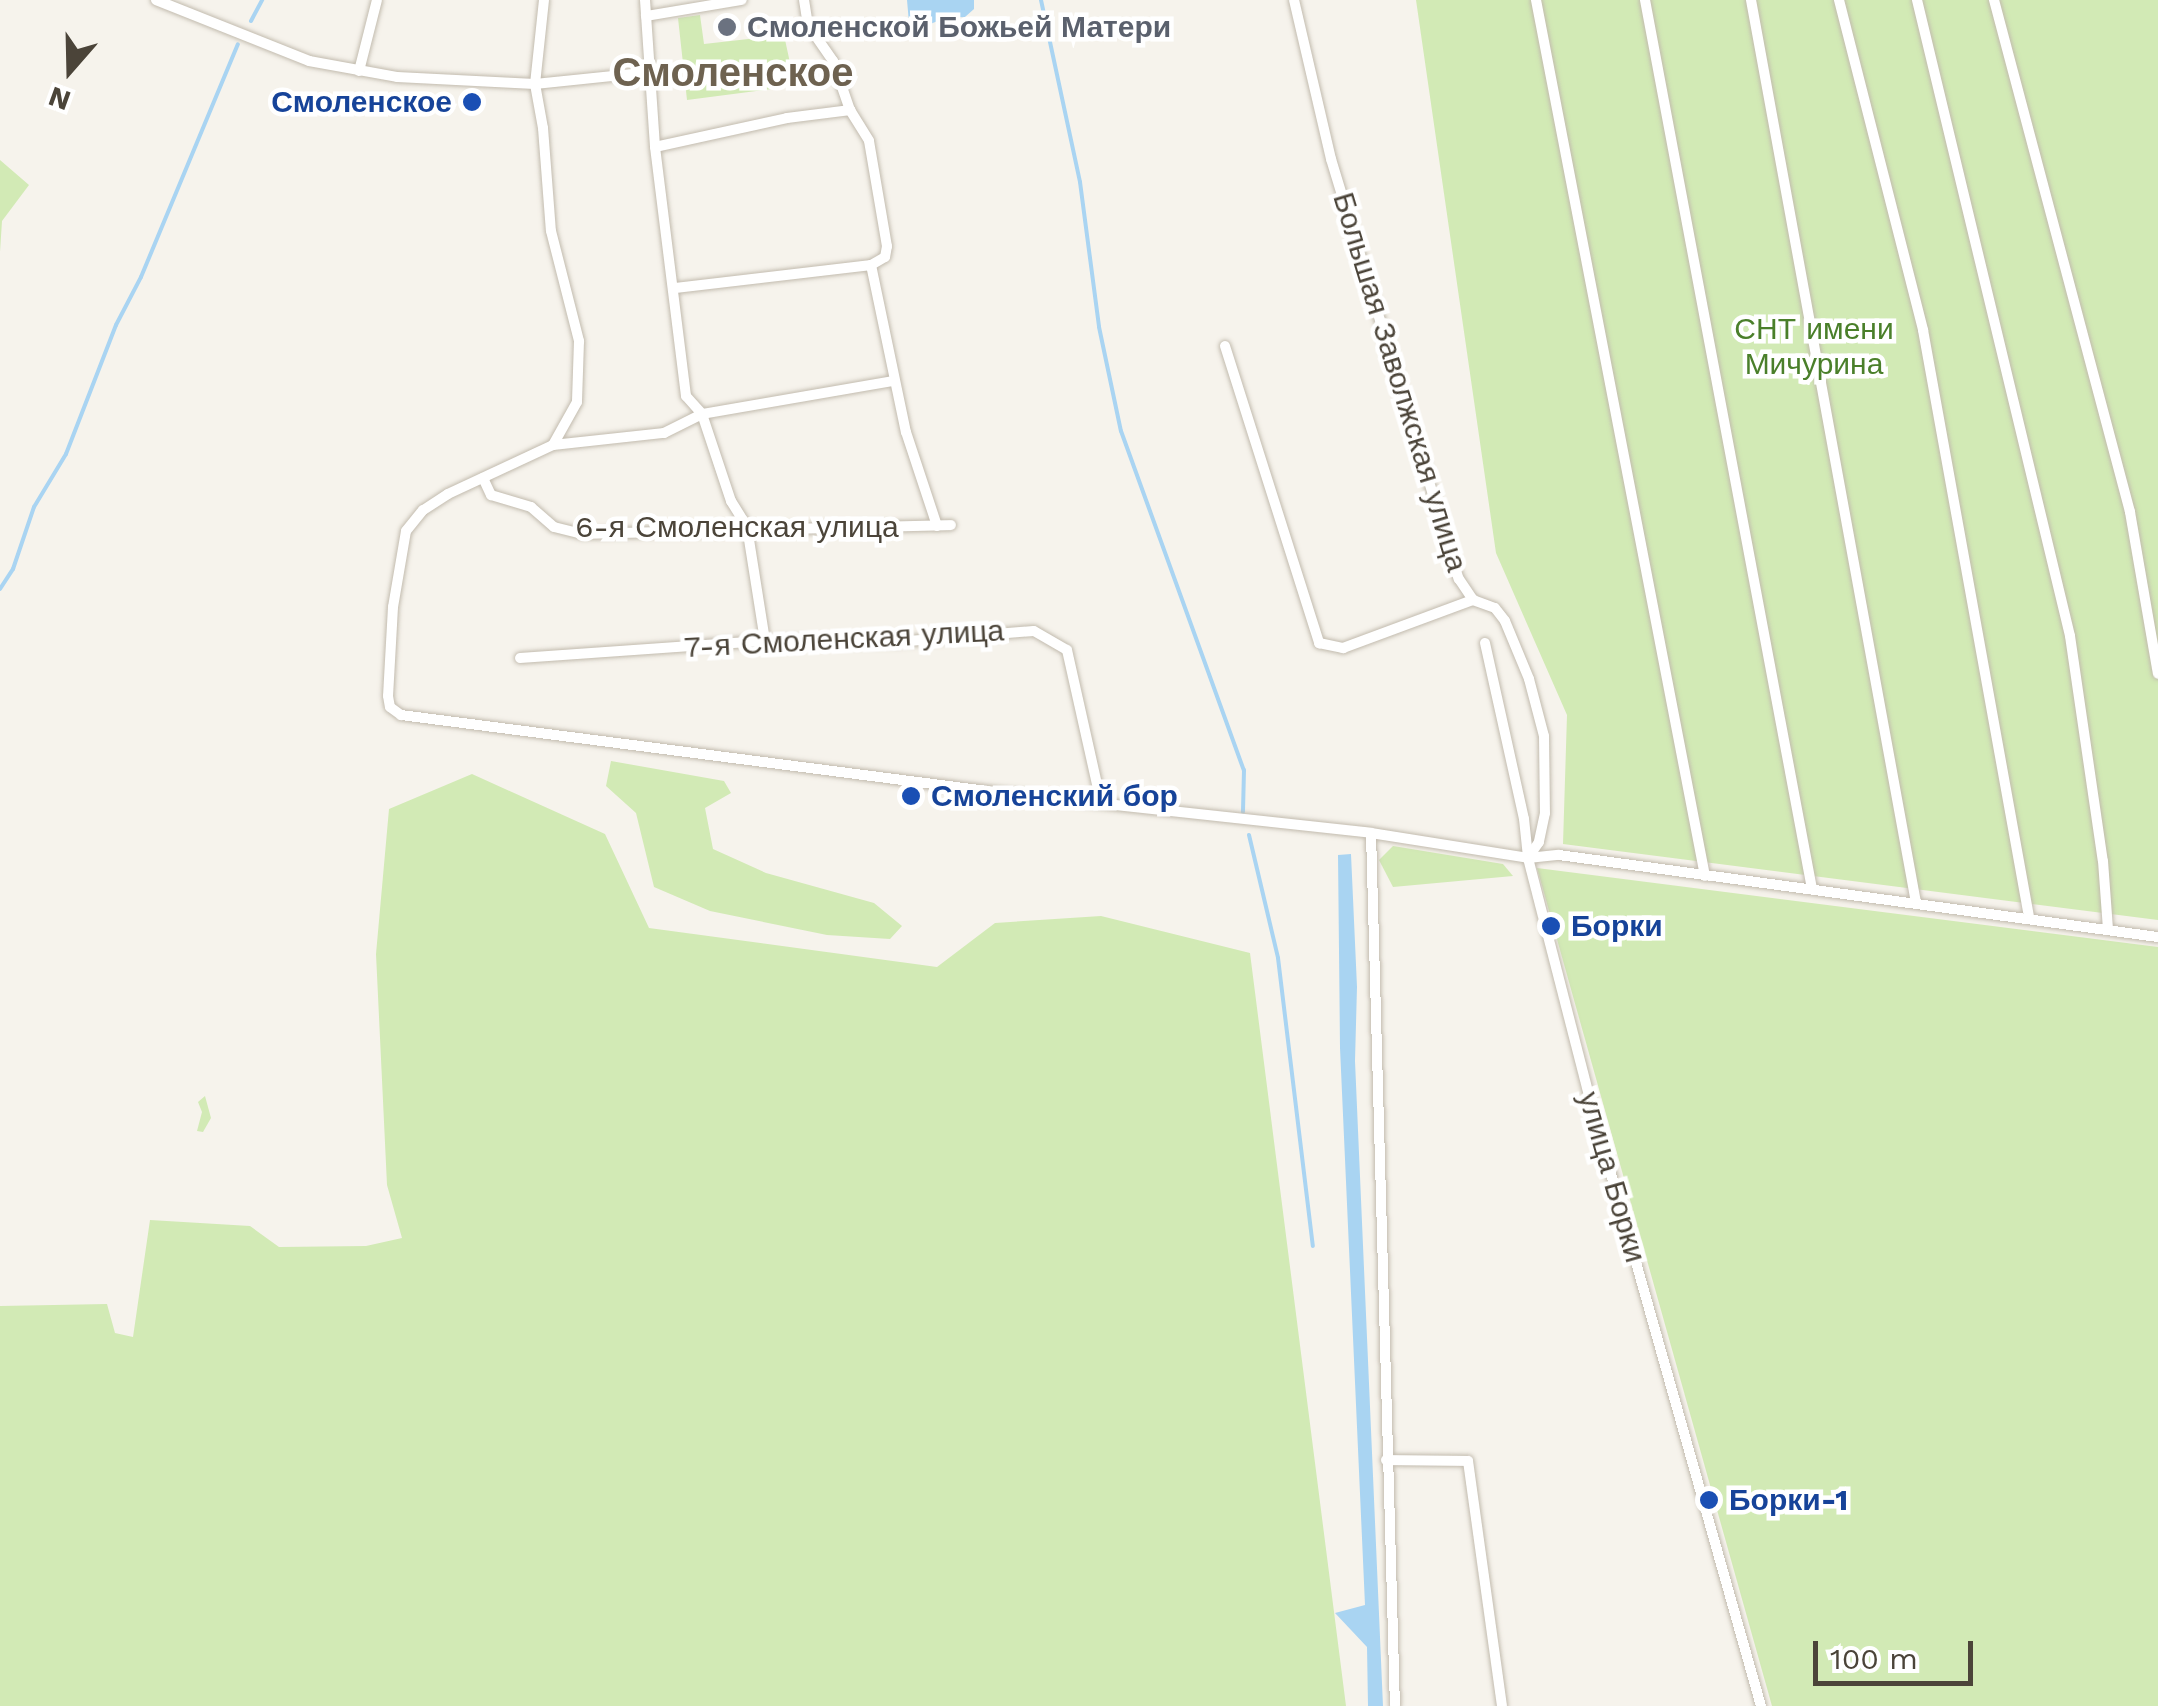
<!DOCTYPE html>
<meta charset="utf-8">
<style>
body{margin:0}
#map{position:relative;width:2158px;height:1706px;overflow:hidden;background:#f6f3ec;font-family:"Work Sans",sans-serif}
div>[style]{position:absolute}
.green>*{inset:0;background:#d2eab5}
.water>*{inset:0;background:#a9d4f2}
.stream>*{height:4px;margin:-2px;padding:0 2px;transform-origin:2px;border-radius:2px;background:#a9d4f2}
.roads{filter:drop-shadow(0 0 2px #c2bbae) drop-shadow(0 0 2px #c2bbae)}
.minor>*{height:10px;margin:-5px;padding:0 5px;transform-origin:5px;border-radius:5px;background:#fff}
.dots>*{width:28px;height:28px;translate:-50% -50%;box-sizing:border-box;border:5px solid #fff;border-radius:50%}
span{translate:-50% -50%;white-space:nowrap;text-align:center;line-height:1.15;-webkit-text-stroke:9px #fff;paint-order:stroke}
.worship-label{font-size:30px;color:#5b616d;font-weight:700}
.left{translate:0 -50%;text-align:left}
.transit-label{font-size:30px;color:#164399;font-weight:700}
.right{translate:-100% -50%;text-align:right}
.park-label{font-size:30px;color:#4a7f2a}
.street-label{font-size:30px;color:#4b4439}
.district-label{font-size:40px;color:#6e6250;font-weight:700}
.north{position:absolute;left:20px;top:20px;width:100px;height:100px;-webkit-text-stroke:8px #fff;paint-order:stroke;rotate:200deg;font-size:28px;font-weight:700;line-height:40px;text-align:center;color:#4b4439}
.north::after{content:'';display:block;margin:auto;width:35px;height:45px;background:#4b4439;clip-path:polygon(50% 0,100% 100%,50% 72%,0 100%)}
.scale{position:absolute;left:1813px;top:1641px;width:160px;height:45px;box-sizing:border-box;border:5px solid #4b4439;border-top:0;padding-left:12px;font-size:30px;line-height:35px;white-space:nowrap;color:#4b4439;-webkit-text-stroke:8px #fff;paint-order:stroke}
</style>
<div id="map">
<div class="green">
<i style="clip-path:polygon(1416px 0,2158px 0,2158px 920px,1563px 844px,1567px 715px,1496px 553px)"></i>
<i style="clip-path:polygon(700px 15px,704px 44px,784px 35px,795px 86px,687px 100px,678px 18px)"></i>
<i style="clip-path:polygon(0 160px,29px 185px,2px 221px,0 252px)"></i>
<i style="clip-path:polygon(611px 761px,724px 781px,731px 793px,705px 808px,713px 849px,766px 873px,874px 903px,902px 926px,890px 939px,827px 935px,710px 911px,654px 887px,636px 813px,606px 786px)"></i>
<i style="clip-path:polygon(472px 774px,605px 834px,649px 928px,937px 967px,995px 923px,1101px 916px,1250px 953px,1346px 1706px,0 1706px,0 1306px,107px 1304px,115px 1333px,133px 1337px,150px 1220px,250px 1226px,279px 1247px,366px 1246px,402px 1238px,387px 1185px,376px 954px,389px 809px)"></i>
<i style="clip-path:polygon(1393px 846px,1503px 864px,1513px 876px,1393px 887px,1379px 860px)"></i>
<i style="clip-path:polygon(1537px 868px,2158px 947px,2158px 1706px,1772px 1706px)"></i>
<i style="clip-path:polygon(205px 1096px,211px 1118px,203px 1132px,197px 1131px,202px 1112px,198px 1102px)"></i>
</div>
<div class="water">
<i style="clip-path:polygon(907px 0,974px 0,974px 9px,965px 17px,945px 18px,923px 27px,909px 23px)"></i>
<i style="clip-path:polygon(1351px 854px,1357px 987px,1355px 1061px,1383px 1706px,1368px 1706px,1367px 1647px,1335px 1613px,1365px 1605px,1340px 1048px,1338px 855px)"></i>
</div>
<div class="stream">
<i style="left:1041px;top:0;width:186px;rotate:77.9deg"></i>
<i style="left:1080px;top:182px;width:146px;rotate:82.5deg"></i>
<i style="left:1099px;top:327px;width:106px;rotate:78.1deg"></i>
<i style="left:1121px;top:431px;width:361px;rotate:70.1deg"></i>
<i style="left:1244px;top:770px;width:42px;rotate:91.4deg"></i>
<i style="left:251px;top:21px;width:24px;rotate:-62deg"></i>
<i style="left:0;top:589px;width:24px;rotate:-57deg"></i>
<i style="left:13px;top:569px;width:65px;rotate:-71.3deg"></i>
<i style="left:34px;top:507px;width:62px;rotate:-58.9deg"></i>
<i style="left:66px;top:454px;width:138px;rotate:-68.8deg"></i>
<i style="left:116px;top:325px;width:54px;rotate:-62.5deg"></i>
<i style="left:141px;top:277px;width:252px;rotate:-67.4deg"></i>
<i style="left:1249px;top:835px;width:126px;rotate:76.7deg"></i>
<i style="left:1278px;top:958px;width:290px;rotate:83.1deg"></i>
</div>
<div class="roads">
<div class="minor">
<i style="left:156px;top:0;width:165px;rotate:21.7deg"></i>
<i style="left:309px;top:61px;width:89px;rotate:10.3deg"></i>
<i style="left:397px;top:77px;width:138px;rotate:2.9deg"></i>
<i style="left:535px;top:84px;width:118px;rotate:-5.9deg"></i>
<i style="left:544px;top:0;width:84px;rotate:96.1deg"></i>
<i style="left:535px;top:84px;width:45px;rotate:79.7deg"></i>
<i style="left:543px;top:128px;width:103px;rotate:85.6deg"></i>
<i style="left:551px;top:231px;width:114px;rotate:75.7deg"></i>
<i style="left:579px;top:341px;width:61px;rotate:91.9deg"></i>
<i style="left:577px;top:402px;width:49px;rotate:119.2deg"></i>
<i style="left:553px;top:445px;width:116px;rotate:155deg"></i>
<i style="left:448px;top:494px;width:30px;rotate:147deg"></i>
<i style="left:423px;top:510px;width:27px;rotate:129deg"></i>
<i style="left:406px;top:531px;width:77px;rotate:99.7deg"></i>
<i style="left:393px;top:607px;width:89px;rotate:93.2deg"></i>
<i style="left:388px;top:696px;width:11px;rotate:80deg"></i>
<i style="left:390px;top:707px;width:14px;rotate:36deg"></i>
<i style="left:401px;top:715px;width:591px;rotate:7.39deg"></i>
<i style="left:987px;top:791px;width:386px;rotate:6.2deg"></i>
<i style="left:1371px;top:833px;width:159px;rotate:9deg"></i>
<i style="left:1528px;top:858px;width:31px;rotate:-6deg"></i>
<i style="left:1559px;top:855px;width:605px;rotate:7.8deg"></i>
<i style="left:645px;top:0;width:147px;rotate:86.1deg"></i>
<i style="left:655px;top:147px;width:251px;rotate:82.9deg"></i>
<i style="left:686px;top:396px;width:24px;rotate:48deg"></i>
<i style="left:702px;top:414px;width:92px;rotate:71.6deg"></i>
<i style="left:731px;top:501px;width:31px;rotate:58deg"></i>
<i style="left:747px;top:527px;width:115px;rotate:81deg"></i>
<i style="left:804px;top:0;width:25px;rotate:81deg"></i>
<i style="left:808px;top:25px;width:44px;rotate:55.2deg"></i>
<i style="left:833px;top:61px;width:52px;rotate:70.9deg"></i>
<i style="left:850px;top:110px;width:36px;rotate:58deg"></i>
<i style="left:869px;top:141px;width:107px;rotate:80.3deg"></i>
<i style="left:887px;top:246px;width:11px;rotate:100deg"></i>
<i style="left:885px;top:257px;width:16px;rotate:150deg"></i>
<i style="left:871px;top:265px;width:171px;rotate:78.2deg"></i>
<i style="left:906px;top:432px;width:99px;rotate:71.7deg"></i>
<i style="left:1294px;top:0;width:163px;rotate:76.9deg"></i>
<i style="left:1331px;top:159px;width:439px;rotate:73.1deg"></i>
<i style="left:1459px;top:579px;width:25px;rotate:56deg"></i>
<i style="left:1473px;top:600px;width:23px;rotate:20deg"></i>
<i style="left:1495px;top:608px;width:16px;rotate:52deg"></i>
<i style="left:1505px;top:621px;width:63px;rotate:67.5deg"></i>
<i style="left:1529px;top:679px;width:59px;rotate:75.3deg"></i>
<i style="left:1544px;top:736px;width:77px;rotate:89.3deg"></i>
<i style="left:1545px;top:813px;width:30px;rotate:102deg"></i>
<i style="left:1539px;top:842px;width:19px;rotate:125deg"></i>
<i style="left:1536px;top:0;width:892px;rotate:79.08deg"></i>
<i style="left:1645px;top:0;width:905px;rotate:79.36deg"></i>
<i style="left:1751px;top:0;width:918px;rotate:79.64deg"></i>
<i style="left:1839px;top:0;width:341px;rotate:75.7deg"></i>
<i style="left:1923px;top:330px;width:596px;rotate:79.76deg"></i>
<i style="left:1917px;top:0;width:654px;rotate:76.47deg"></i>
<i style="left:2070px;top:636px;width:227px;rotate:81.7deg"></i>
<i style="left:2103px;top:861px;width:68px;rotate:85.8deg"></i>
<i style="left:1994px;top:0;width:530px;rotate:75.12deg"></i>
<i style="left:2130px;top:512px;width:164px;rotate:80.2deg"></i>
<i style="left:646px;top:16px;width:97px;rotate:-9.5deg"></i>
<i style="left:359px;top:71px;width:73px;rotate:-75.8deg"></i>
<i style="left:655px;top:147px;width:135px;rotate:-12.4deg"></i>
<i style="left:787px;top:118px;width:64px;rotate:-7.2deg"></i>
<i style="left:676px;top:288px;width:196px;rotate:-6.7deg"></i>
<i style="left:1225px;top:346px;width:312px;rotate:72.4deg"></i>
<i style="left:1319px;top:643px;width:25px;rotate:12deg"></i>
<i style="left:1343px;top:648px;width:139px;rotate:-20.3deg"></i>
<i style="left:553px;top:445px;width:112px;rotate:-6.2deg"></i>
<i style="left:664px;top:433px;width:42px;rotate:-26.6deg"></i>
<i style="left:702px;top:414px;width:194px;rotate:-9.8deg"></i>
<i style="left:483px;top:478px;width:19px;rotate:65deg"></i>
<i style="left:491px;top:495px;width:42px;rotate:16.7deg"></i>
<i style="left:531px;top:507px;width:30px;rotate:41deg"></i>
<i style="left:554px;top:527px;width:30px;rotate:14deg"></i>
<i style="left:583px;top:534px;width:368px;rotate:-1.4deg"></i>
<i style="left:1485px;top:643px;width:180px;rotate:77.5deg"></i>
<i style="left:1524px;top:819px;width:39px;rotate:84deg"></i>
<i style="left:1528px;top:858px;width:249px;rotate:75.6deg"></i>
<i style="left:1590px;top:1099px;width:631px;rotate:74.27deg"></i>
<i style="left:520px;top:658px;width:246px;rotate:-4deg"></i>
<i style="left:765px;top:641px;width:131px;rotate:0.4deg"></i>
<i style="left:896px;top:642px;width:138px;rotate:-4.6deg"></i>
<i style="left:1034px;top:631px;width:38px;rotate:30deg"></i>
<i style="left:1067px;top:650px;width:156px;rotate:77.4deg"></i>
<i style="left:1371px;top:833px;width:873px;rotate:88.43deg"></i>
<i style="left:1386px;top:1460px;width:82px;rotate:0.7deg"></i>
<i style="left:1468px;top:1461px;width:247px;rotate:82.1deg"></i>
</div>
</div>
<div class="dots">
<i style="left:727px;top:27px;background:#6b7280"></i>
<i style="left:472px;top:102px;background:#1a4fb4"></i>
<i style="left:911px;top:796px;background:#1a4fb4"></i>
<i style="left:1551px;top:926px;background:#1a4fb4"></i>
<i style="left:1709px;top:1500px;background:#1a4fb4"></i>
</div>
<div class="worship-label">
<span class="left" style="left:747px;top:27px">Смоленской Божьей Матери</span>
</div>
<div class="transit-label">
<span class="right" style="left:452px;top:102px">Смоленское</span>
<span class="left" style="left:931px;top:796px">Смоленский бор</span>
<span class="left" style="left:1571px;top:926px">Борки</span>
<span class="left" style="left:1729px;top:1500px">Борки-1</span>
</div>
<div class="park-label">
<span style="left:1814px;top:346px">СНТ имени<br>Мичурина</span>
</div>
<div class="street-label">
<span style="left:1400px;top:382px;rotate:73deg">Большая Заволжская улица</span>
<span style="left:737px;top:527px">6-я Смоленская улица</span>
<span style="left:844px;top:639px;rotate:-3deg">7-я Смоленская улица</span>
<span style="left:1612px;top:1177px;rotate:74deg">улица Борки</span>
</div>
<div class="district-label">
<span style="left:733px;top:73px">Смоленское</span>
</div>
<div class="north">N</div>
<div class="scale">100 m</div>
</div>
